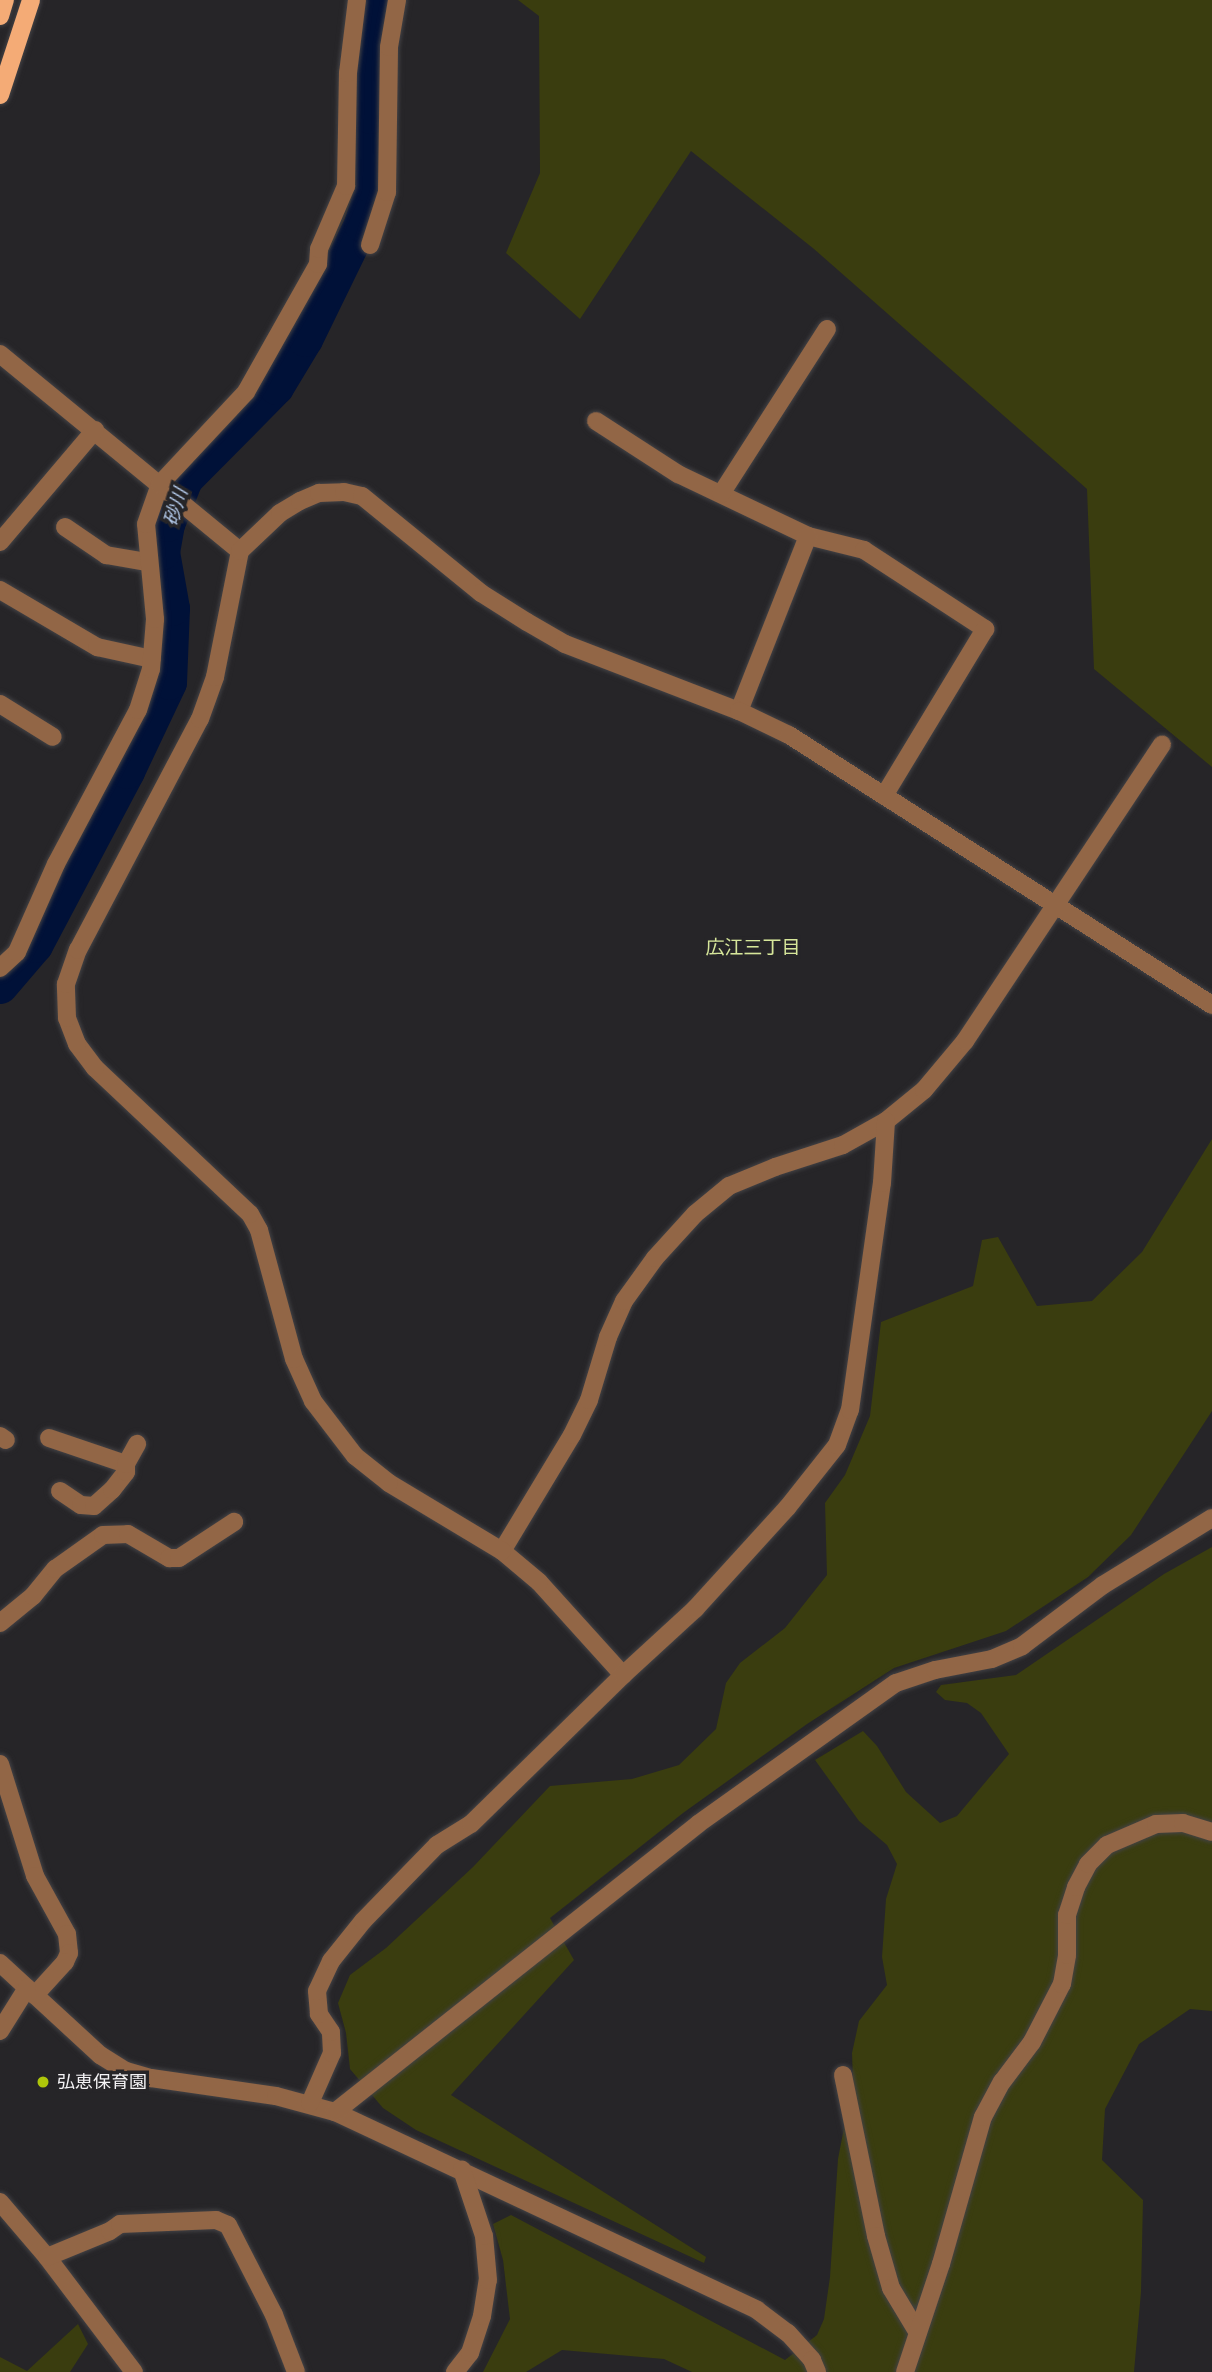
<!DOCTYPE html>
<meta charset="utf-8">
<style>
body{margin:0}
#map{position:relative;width:1212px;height:2372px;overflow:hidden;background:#262528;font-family:Montserrat,"Noto Sans JP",sans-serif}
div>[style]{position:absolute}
.green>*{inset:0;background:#3a3d0f}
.river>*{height:35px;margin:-17.5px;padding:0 17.5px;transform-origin:17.5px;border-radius:17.5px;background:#001138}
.roads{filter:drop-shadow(0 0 2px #434245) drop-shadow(0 0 2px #434245)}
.minor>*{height:18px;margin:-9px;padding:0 9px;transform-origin:9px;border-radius:9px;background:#926646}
.major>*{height:18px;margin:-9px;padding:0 9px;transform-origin:9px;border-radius:9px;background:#f4ab76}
.dots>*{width:19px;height:19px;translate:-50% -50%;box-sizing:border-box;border:4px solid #262528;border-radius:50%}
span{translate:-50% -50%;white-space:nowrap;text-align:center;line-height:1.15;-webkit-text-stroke:7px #262528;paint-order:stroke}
.poi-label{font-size:18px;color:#f4f3f5}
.left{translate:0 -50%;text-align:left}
.water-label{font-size:19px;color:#b6cdee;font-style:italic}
.neighbourhood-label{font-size:19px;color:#d6e69a}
</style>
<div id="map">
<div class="green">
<i style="clip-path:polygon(518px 0,1212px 0,1212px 767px,1094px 669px,1087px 489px,814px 249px,691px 151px,580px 319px,506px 253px,540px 173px,539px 16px)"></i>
<i style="clip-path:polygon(1212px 1139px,1212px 1411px,1131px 1535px,1088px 1577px,1006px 1631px,894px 1668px,807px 1724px,683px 1813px,550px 1918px,574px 1960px,451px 2095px,706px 2257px,704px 2263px,416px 2130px,383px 2108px,350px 2069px,346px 2033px,338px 2003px,350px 1975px,386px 1948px,473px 1867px,550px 1786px,632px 1779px,679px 1765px,716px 1729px,726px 1683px,740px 1663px,785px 1628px,827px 1575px,825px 1503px,845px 1475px,870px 1416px,881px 1322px,973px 1286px,982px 1240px,998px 1237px,1037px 1306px,1092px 1301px,1142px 1252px)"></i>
<i style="clip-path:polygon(1212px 1547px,1212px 2011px,1190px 2009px,1139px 2044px,1105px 2109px,1102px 2160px,1143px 2200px,1141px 2292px,1134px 2372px,692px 2372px,664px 2359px,562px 2350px,526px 2372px,483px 2372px,510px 2319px,503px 2260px,493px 2224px,511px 2215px,785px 2360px,817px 2335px,824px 2319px,830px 2277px,838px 2159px,853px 2081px,852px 2053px,859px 2021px,887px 1985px,882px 1957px,886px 1899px,897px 1864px,887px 1845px,859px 1821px,815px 1760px,863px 1731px,877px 1746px,906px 1792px,940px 1823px,957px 1816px,1009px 1754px,981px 1713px,967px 1703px,945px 1700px,936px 1692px,941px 1685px,1016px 1675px,1164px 1574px)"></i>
<i style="clip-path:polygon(78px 2324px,88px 2344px,70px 2372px,0 2372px,0 2357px,27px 2371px)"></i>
</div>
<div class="river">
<i style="left:0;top:986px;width:54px;rotate:-49.5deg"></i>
<i style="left:35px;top:945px;width:197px;rotate:-62.1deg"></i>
<i style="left:127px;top:771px;width:98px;rotate:-64.7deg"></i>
<i style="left:169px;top:682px;width:74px;rotate:-87.7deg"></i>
<i style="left:172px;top:608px;width:57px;rotate:-100.1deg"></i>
<i style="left:162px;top:552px;width:28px;rotate:-80deg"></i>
<i style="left:167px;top:524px;width:48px;rotate:-68.2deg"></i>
<i style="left:185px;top:479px;width:129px;rotate:-45.3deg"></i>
<i style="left:276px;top:387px;width:56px;rotate:-58.9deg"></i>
<i style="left:305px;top:339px;width:128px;rotate:-64deg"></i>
<i style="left:361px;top:224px;width:39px;rotate:-72deg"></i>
<i style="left:373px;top:187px;width:71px;rotate:-92.4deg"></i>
<i style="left:370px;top:116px;width:116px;rotate:-85.1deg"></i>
</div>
<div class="roads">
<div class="minor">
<i style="left:370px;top:245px;width:56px;rotate:-72.2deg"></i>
<i style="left:387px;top:192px;width:145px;rotate:-89.2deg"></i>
<i style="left:389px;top:47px;width:48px;rotate:-80.3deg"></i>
<i style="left:0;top:354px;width:310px;rotate:39.4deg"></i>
<i style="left:596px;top:421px;width:98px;rotate:32.9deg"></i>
<i style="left:678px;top:474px;width:144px;rotate:25.5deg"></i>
<i style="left:808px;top:536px;width:58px;rotate:14deg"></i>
<i style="left:864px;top:550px;width:145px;rotate:33.1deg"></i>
<i style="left:985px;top:629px;width:195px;rotate:121.2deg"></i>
<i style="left:721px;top:494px;width:196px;rotate:-57.3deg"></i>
<i style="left:65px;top:527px;width:50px;rotate:34.3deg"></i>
<i style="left:106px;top:555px;width:42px;rotate:9.7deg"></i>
<i style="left:0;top:542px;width:147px;rotate:-49.7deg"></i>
<i style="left:0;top:590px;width:113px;rotate:30.4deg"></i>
<i style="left:97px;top:647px;width:56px;rotate:12.3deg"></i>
<i style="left:0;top:704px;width:62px;rotate:31.9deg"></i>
<i style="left:739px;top:711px;width:188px;rotate:-68.5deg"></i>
<i style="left:0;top:968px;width:23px;rotate:-43deg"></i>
<i style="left:17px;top:952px;width:96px;rotate:-66.1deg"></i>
<i style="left:56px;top:864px;width:174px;rotate:-62deg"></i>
<i style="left:138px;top:710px;width:43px;rotate:-72.4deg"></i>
<i style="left:151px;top:669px;width:50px;rotate:-85.4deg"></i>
<i style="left:155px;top:619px;width:95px;rotate:-95.4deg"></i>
<i style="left:146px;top:524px;width:42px;rotate:-70.7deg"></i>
<i style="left:160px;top:484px;width:126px;rotate:-46.9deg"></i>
<i style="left:246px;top:392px;width:147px;rotate:-60.6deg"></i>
<i style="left:318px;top:264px;width:15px;rotate:-86deg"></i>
<i style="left:319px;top:249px;width:69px;rotate:-66.8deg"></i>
<i style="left:346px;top:186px;width:113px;rotate:-89deg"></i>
<i style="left:348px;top:73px;width:74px;rotate:-83deg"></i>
<i style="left:0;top:1436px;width:7px;rotate:34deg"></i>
<i style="left:49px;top:1438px;width:81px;rotate:18.7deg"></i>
<i style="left:60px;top:1491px;width:25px;rotate:34deg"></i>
<i style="left:81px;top:1505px;width:13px;rotate:4deg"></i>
<i style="left:94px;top:1506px;width:24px;rotate:-42deg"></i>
<i style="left:112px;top:1490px;width:23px;rotate:-52deg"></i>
<i style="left:126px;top:1472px;width:8px;rotate:-90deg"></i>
<i style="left:126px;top:1464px;width:23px;rotate:-61deg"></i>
<i style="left:502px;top:1551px;width:135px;rotate:-58.9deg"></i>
<i style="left:572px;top:1435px;width:39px;rotate:-64deg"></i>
<i style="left:589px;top:1400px;width:66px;rotate:-73.2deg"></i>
<i style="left:608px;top:1337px;width:39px;rotate:-66deg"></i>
<i style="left:624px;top:1301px;width:53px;rotate:-54.2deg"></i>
<i style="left:655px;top:1258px;width:59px;rotate:-47.7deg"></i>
<i style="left:695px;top:1214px;width:44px;rotate:-39.5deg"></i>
<i style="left:729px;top:1186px;width:50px;rotate:-22.4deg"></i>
<i style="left:775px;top:1167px;width:71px;rotate:-17.9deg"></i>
<i style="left:843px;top:1145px;width:49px;rotate:-29.2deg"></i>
<i style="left:886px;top:1121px;width:49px;rotate:-39.2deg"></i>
<i style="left:924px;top:1090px;width:64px;rotate:-50.1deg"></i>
<i style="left:965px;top:1041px;width:356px;rotate:-56.4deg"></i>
<i style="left:0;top:1623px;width:43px;rotate:-39.3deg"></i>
<i style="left:33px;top:1596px;width:35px;rotate:-51deg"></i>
<i style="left:55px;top:1569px;width:59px;rotate:-35.3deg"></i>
<i style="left:103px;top:1535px;width:25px;rotate:-2deg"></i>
<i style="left:128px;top:1534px;width:48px;rotate:30.3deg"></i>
<i style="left:169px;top:1558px;width:10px"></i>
<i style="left:179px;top:1558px;width:66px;rotate:-33.2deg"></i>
<i style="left:623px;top:1675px;width:125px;rotate:-132.1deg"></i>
<i style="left:539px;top:1582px;width:48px;rotate:-140deg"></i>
<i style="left:502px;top:1551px;width:132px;rotate:-149deg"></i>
<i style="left:389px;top:1483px;width:43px;rotate:-141.5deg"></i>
<i style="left:355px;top:1456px;width:69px;rotate:-127.4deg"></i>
<i style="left:313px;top:1401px;width:46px;rotate:-114.3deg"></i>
<i style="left:294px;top:1359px;width:134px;rotate:-105.2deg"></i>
<i style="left:259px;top:1230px;width:18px;rotate:-119deg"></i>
<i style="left:250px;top:1214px;width:213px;rotate:-136.7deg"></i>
<i style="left:95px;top:1068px;width:30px;rotate:-127deg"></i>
<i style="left:77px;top:1044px;width:28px;rotate:-111deg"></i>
<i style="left:67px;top:1018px;width:34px;rotate:-92deg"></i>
<i style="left:66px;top:984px;width:36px;rotate:-71deg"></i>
<i style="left:78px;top:950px;width:261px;rotate:-62.2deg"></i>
<i style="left:200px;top:719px;width:45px;rotate:-70.3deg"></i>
<i style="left:215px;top:677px;width:128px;rotate:-78.8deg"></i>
<i style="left:240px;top:551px;width:55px;rotate:-43.5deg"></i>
<i style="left:280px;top:513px;width:23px;rotate:-31deg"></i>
<i style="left:300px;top:501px;width:21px;rotate:-23deg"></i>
<i style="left:319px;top:493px;width:25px;rotate:-2deg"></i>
<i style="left:344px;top:492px;width:18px;rotate:13deg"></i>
<i style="left:362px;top:496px;width:154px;rotate:39.2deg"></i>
<i style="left:481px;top:593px;width:54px;rotate:32.2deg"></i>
<i style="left:527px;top:622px;width:44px;rotate:30.1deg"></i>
<i style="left:565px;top:644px;width:186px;rotate:21.1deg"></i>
<i style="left:739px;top:711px;width:55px;rotate:25.6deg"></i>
<i style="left:789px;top:735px;width:502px;rotate:32.55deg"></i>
<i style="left:0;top:1764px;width:117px;rotate:72.6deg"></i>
<i style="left:35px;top:1876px;width:66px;rotate:61.1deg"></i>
<i style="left:67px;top:1934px;width:19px;rotate:84deg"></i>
<i style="left:69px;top:1953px;width:10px;rotate:114deg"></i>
<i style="left:65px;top:1962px;width:45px;rotate:132.3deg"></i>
<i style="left:0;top:1963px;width:136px;rotate:42.6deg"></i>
<i style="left:100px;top:2055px;width:31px;rotate:32deg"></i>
<i style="left:126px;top:2071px;width:26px;rotate:16deg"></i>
<i style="left:151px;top:2078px;width:126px;rotate:8.2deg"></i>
<i style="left:276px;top:2096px;width:61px;rotate:15.2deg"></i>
<i style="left:335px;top:2112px;width:466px;rotate:25.1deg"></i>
<i style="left:757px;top:2310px;width:39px;rotate:37deg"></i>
<i style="left:788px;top:2333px;width:36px;rotate:48deg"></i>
<i style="left:812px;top:2360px;width:13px;rotate:67deg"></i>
<i style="left:0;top:2031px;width:51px;rotate:-57.9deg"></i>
<i style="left:843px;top:2075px;width:164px;rotate:78.4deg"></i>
<i style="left:876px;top:2236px;width:54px;rotate:73.9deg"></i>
<i style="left:891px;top:2288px;width:52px;rotate:59deg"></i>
<i style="left:310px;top:2103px;width:55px;rotate:-66.3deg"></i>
<i style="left:332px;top:2053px;width:21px;rotate:-93deg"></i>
<i style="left:331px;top:2032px;width:22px;rotate:-124deg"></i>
<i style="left:319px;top:2014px;width:23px;rotate:-95deg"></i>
<i style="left:317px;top:1991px;width:33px;rotate:-65deg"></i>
<i style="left:331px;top:1961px;width:51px;rotate:-51.3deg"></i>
<i style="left:363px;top:1921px;width:106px;rotate:-45.8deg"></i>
<i style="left:437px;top:1845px;width:40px;rotate:-32deg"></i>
<i style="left:471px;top:1824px;width:213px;rotate:-44.4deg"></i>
<i style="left:623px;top:1675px;width:98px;rotate:-42.5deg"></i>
<i style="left:695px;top:1609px;width:137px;rotate:-47.7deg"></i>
<i style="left:787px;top:1508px;width:80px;rotate:-51.6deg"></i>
<i style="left:837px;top:1445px;width:37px;rotate:-70deg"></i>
<i style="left:850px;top:1410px;width:229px;rotate:-82deg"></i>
<i style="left:882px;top:1183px;width:62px;rotate:-86.3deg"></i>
<i style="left:335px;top:2112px;width:463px;rotate:-38.4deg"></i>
<i style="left:698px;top:1824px;width:243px;rotate:-35.5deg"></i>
<i style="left:896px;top:1683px;width:41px;rotate:-18.4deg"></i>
<i style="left:935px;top:1670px;width:58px;rotate:-10.9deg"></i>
<i style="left:992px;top:1659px;width:33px;rotate:-23deg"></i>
<i style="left:1022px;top:1646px;width:101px;rotate:-37deg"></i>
<i style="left:1103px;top:1585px;width:128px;rotate:-31.6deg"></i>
<i style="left:0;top:2202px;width:72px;rotate:49.5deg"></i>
<i style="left:47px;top:2257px;width:144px;rotate:52.9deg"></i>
<i style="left:47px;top:2257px;width:68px;rotate:-22.4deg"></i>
<i style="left:110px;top:2231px;width:12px;rotate:-35deg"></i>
<i style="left:120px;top:2224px;width:96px;rotate:-2.4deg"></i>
<i style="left:216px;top:2220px;width:13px;rotate:23deg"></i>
<i style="left:228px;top:2225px;width:101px;rotate:62.9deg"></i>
<i style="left:274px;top:2315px;width:61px;rotate:68.9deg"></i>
<i style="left:455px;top:2372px;width:24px;rotate:-52deg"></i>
<i style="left:470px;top:2353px;width:39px;rotate:-72deg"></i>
<i style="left:482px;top:2316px;width:36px;rotate:-81deg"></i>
<i style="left:488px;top:2280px;width:44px;rotate:-95.2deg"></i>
<i style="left:484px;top:2236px;width:70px;rotate:-108.4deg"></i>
<i style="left:905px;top:2372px;width:114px;rotate:-71.6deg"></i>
<i style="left:941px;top:2264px;width:153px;rotate:-74.1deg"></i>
<i style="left:983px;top:2117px;width:40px;rotate:-62deg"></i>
<i style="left:1002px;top:2082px;width:50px;rotate:-53.1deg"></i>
<i style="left:1032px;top:2042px;width:65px;rotate:-62.7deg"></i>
<i style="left:1062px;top:1984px;width:29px;rotate:-80deg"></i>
<i style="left:1067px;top:1955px;width:40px;rotate:-90deg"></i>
<i style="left:1067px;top:1915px;width:29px;rotate:-72deg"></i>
<i style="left:1076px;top:1887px;width:26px;rotate:-62deg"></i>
<i style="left:1088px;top:1864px;width:27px;rotate:-45deg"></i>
<i style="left:1107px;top:1845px;width:53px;rotate:-23.2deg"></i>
<i style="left:1156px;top:1824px;width:27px;rotate:-2deg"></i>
<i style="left:1183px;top:1823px;width:30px;rotate:17deg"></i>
</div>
<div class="major">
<i style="left:0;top:16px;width:17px;rotate:-73deg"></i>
<i style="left:0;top:95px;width:100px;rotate:-71.9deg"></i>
</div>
</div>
<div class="dots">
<i style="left:43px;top:2082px;background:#aec60a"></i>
</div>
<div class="poi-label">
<span class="left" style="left:57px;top:2082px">弘恵保育園</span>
</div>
<div class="water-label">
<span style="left:176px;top:507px;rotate:-73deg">砂川</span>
</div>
<div class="neighbourhood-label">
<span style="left:753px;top:948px">広江三丁目</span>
</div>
</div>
